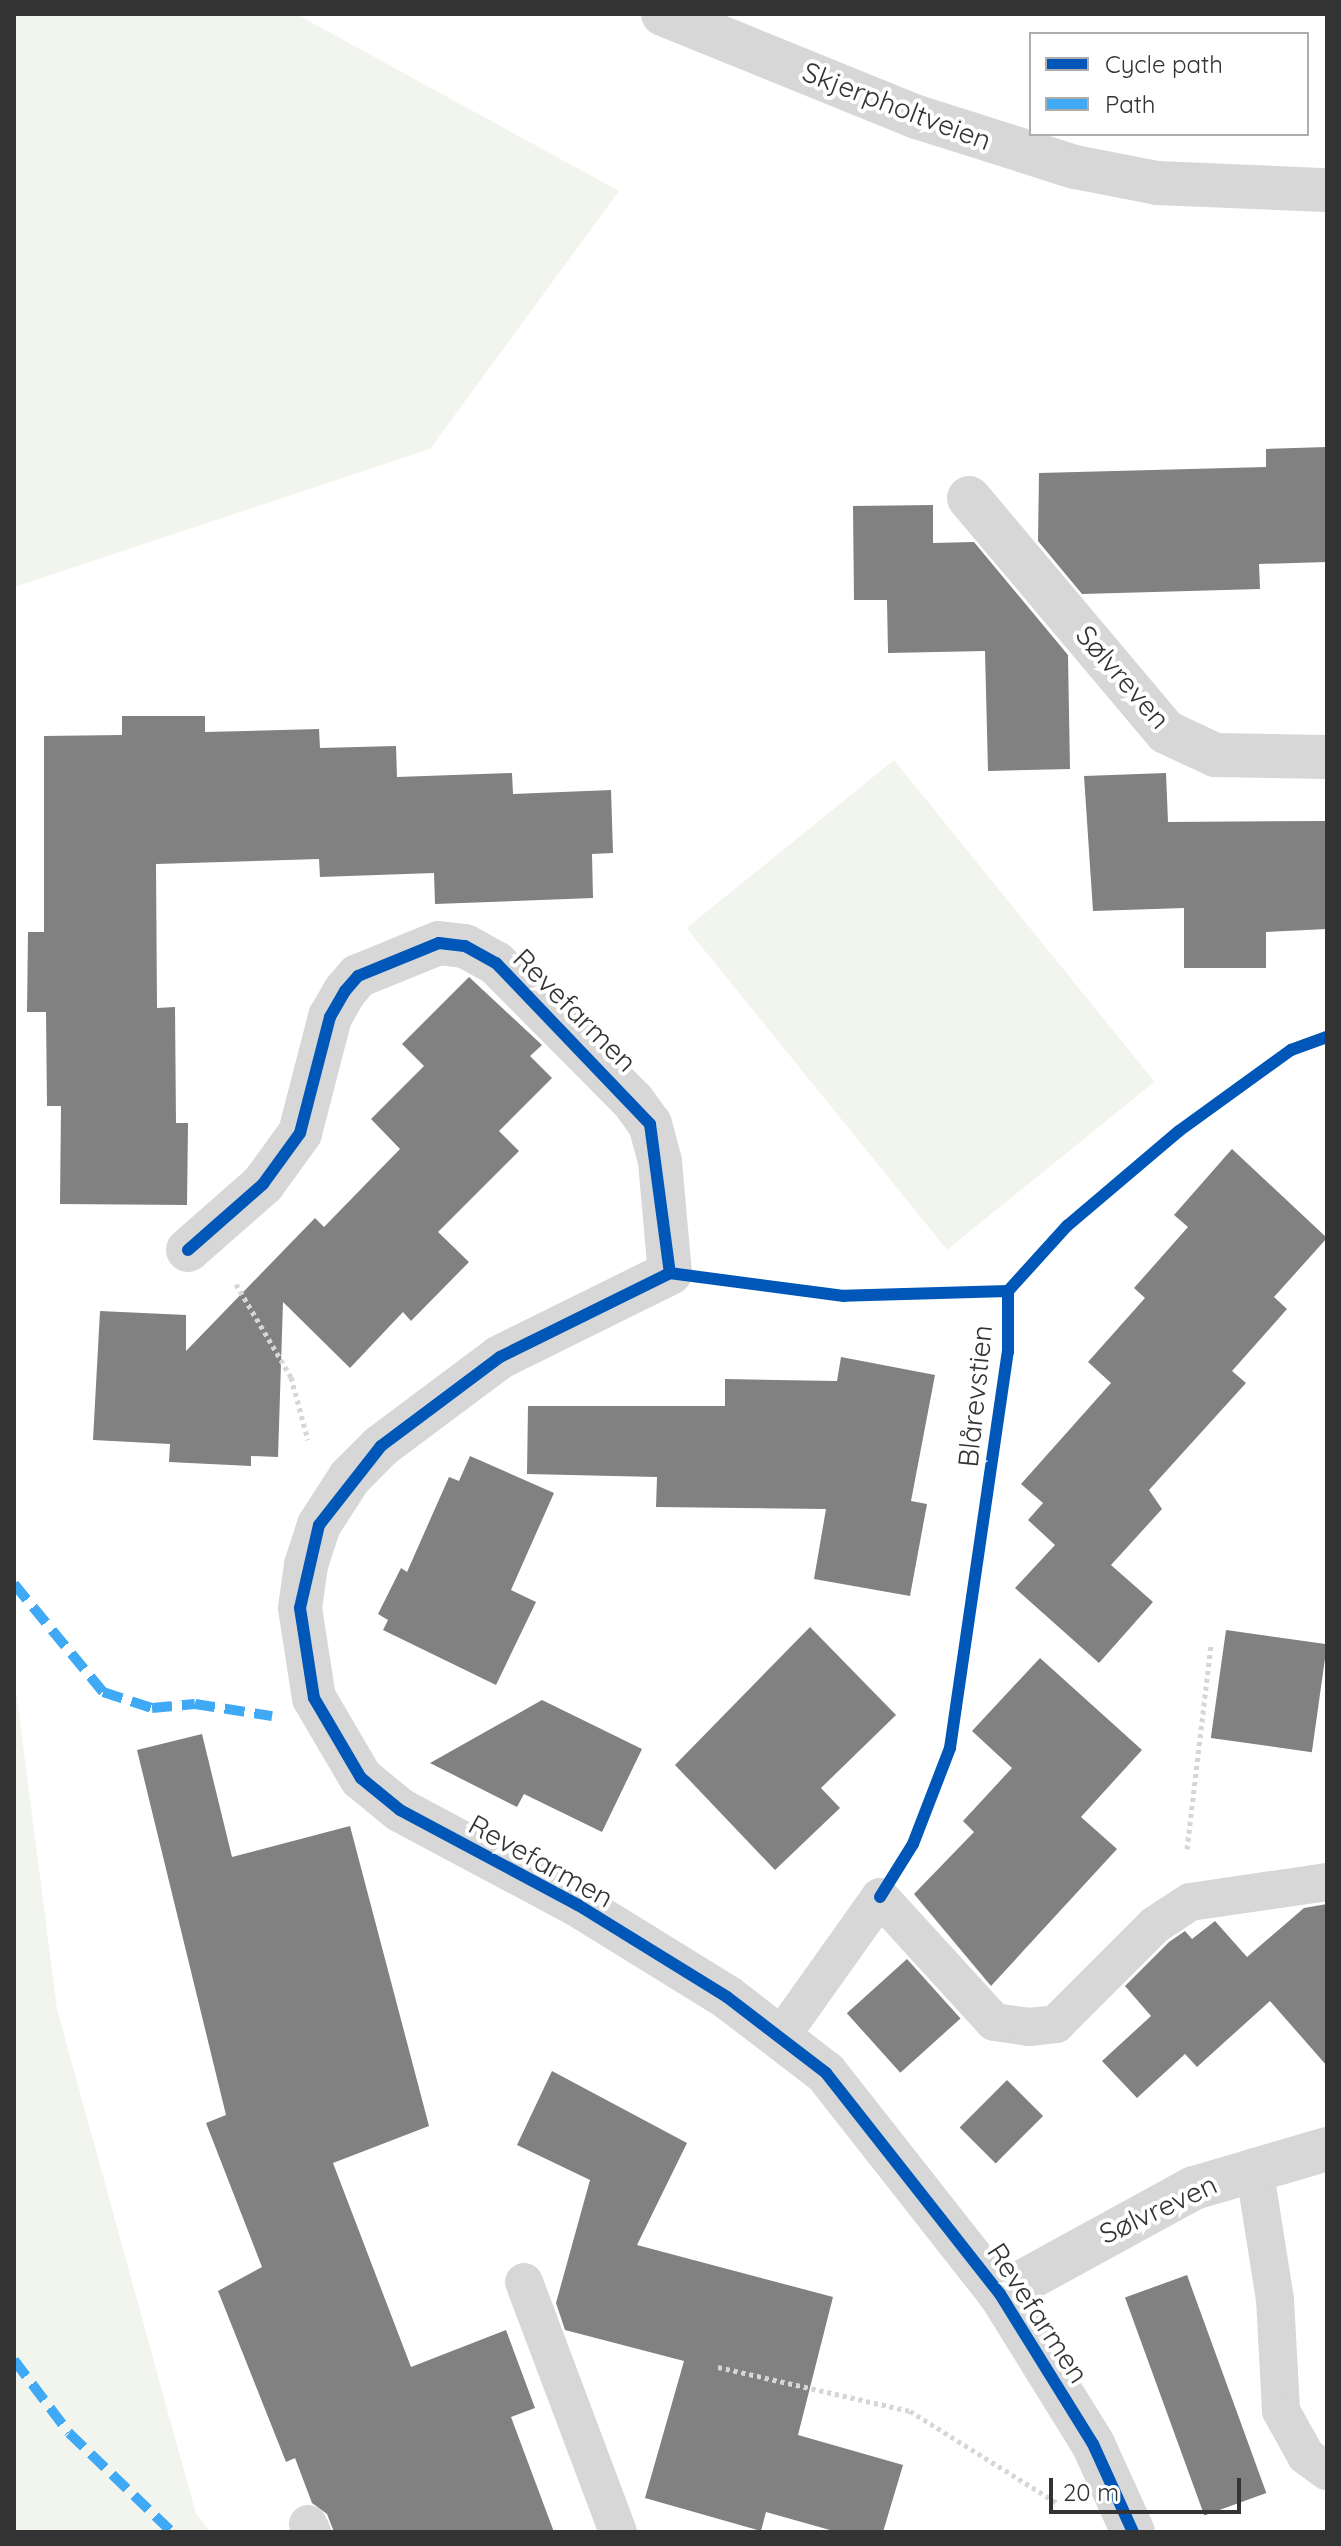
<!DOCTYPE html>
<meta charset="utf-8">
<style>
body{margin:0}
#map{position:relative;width:1341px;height:2546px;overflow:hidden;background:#fff;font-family:Quicksand,sans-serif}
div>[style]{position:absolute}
.green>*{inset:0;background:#f1f5ed;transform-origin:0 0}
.building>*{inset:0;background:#818181;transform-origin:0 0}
.path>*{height:5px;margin-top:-2.5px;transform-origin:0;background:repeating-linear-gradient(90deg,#d6d6d6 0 4px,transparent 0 8px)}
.service>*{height:38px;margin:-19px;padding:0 19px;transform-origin:19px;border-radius:19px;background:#d7d7d7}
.minor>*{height:44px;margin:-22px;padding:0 22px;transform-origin:22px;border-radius:22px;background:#d7d7d7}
.quiet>*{height:10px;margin-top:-5px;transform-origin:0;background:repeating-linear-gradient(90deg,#3fa9f5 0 20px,transparent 0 30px)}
.cycleway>*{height:12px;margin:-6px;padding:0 6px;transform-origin:6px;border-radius:6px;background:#0057b8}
span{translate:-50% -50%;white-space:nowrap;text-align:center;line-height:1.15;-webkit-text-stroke:8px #fff;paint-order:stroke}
.street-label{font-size:28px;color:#333}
.frame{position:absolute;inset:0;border:16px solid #333;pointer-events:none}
.legend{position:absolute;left:1029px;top:32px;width:280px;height:104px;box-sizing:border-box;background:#fff;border:2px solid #adadad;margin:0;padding:10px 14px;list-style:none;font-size:24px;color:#333}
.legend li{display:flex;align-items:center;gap:16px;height:40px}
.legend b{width:40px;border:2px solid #adadad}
.scale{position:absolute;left:1049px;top:2478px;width:192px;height:36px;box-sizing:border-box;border:4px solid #333;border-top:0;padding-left:10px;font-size:24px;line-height:28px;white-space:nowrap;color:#333;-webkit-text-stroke:6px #fff;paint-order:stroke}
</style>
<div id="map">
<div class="green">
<i style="clip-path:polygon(14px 14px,296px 14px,619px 191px,430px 449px,14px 587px)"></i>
<i style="left:894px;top:760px;width:414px;height:267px;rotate:51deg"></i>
<i style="clip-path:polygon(14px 1675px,57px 2009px,196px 2514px,211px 2532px,14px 2532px)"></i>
</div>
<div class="building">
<i style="clip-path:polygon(1327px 447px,1327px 562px,1259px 564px,1260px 589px,1082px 594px,1038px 541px,1039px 473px,1266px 467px,1266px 449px)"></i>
<i style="clip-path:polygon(933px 505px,933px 543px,974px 542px,1068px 655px,1070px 769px,988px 771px,985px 651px,888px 653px,887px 600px,854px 600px,853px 506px)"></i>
<i style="clip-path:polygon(122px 716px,205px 716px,205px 732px,319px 729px,320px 748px,396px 746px,397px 777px,512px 773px,513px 794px,611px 790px,613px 853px,592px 854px,593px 898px,435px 904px,434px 873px,320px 877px,319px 859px,156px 864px,157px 1008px,175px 1007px,176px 1123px,188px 1123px,187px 1205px,60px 1204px,61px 1106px,47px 1106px,46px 1012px,27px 1012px,28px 932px,44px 932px,44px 736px,122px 735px)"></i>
<i style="clip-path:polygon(1166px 773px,1168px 822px,1327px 821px,1327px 929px,1266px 932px,1266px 968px,1184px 968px,1184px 908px,1093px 911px,1084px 776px)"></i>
<i style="clip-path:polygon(469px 977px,542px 1045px,530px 1056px,552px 1078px,499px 1131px,519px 1151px,438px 1232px,469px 1262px,411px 1321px,403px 1312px,350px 1368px,283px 1302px,278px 1457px,251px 1456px,251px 1466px,169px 1462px,170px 1444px,93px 1440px,100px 1311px,186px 1315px,186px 1351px,315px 1218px,324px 1227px,400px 1149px,371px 1119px,424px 1066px,402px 1044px)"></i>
<i style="clip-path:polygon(1232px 1149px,1327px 1238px,1274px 1297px,1287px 1309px,1232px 1371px,1246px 1383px,1149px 1490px,1162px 1509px,1111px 1565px,1153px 1602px,1099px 1663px,1015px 1588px,1055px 1545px,1028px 1520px,1043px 1503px,1021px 1484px,1111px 1383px,1088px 1362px,1145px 1298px,1134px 1288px,1188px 1227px,1174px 1215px)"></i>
<i style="clip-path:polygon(841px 1357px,935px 1375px,911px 1501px,927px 1504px,910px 1596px,814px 1579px,826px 1509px,656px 1507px,657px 1477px,527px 1474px,528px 1406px,725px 1406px,725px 1379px,837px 1381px)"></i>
<i style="clip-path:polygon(470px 1456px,554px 1493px,511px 1590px,536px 1602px,496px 1685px,383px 1630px,388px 1620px,378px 1614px,401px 1568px,407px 1572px,449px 1477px,459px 1481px)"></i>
<i style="clip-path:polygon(810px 1627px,896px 1715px,821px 1788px,840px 1808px,775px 1870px,675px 1765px)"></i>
<i style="left:1226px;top:1630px;width:102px;height:109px;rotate:8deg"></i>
<i style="clip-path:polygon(1040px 1658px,1142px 1750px,1081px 1817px,1117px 1849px,991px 1986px,914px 1894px,974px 1832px,963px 1821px,1012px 1768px,972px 1731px)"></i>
<i style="clip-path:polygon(542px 1700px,642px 1749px,602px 1832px,524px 1794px,517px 1807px,430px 1763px)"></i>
<i style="clip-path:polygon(202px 1734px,232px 1857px,350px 1826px,429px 2126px,333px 2163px,411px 2367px,506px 2330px,535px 2408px,511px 2417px,554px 2532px,334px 2532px,327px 2514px,312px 2503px,295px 2458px,286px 2462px,218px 2291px,262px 2267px,206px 2123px,226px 2115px,137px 1750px)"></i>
<i style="clip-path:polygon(1327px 1904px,1327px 2066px,1270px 2001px,1197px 2067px,1185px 2054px,1137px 2098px,1102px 2061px,1151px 2016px,1125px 1986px,1169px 1942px,1185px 1931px,1192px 1939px,1215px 1921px,1247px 1957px,1304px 1908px)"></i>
<i style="left:907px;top:1959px;width:80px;height:81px;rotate:48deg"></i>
<i style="clip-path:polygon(552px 2071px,687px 2143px,637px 2245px,833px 2297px,798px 2435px,903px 2465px,883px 2532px,837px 2532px,766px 2512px,761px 2531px,645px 2498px,684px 2361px,565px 2330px,556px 2303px,590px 2180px,517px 2145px)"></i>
<i style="left:1007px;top:2080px;width:51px;height:67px;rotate:45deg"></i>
<i style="left:1187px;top:2275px;width:232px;height:66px;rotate:70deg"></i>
</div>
<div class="path">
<i style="left:236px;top:1284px;width:108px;rotate:59.4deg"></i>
<i style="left:291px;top:1377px;width:65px;rotate:74.9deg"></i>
<i style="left:1187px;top:1849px;width:204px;rotate:-83.3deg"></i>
<i style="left:718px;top:2367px;width:197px;rotate:12.9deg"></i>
<i style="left:910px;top:2411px;width:173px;rotate:32deg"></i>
</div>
<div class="service">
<i style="left:782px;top:2035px;width:169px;rotate:-54.6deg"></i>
<i style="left:880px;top:1897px;width:169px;rotate:47.6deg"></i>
<i style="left:994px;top:2022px;width:35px;rotate:8deg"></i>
<i style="left:1029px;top:2027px;width:27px;rotate:-6deg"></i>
<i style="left:1056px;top:2024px;width:140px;rotate:-45deg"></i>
<i style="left:1155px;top:1925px;width:42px;rotate:-33.3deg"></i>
<i style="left:1190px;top:1902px;width:138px;rotate:-8.3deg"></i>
<i style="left:1254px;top:2167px;width:134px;rotate:81deg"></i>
<i style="left:1275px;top:2299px;width:112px;rotate:86.9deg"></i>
<i style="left:1281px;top:2411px;width:51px;rotate:60.9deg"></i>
<i style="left:1306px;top:2456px;width:26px;rotate:36deg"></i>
<i style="left:524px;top:2282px;width:267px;rotate:69.4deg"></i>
<i style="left:308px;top:2524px;width:9px;rotate:63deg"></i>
</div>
<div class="minor">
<i style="left:663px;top:14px;width:274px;rotate:22.1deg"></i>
<i style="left:917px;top:117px;width:166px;rotate:17.6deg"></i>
<i style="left:1075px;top:167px;width:84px;rotate:11deg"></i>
<i style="left:1157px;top:183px;width:170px;rotate:2.4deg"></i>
<i style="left:969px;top:498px;width:306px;rotate:49.9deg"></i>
<i style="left:1166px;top:732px;width:54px;rotate:25.1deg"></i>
<i style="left:1215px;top:755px;width:112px;rotate:1deg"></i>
<i style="left:188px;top:1250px;width:100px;rotate:-41.3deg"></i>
<i style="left:263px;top:1184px;width:63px;rotate:-54deg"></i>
<i style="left:300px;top:1133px;width:120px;rotate:-75.5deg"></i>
<i style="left:330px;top:1017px;width:30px;rotate:-60deg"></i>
<i style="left:345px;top:991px;width:20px;rotate:-49deg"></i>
<i style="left:358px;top:976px;width:87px;rotate:-22.2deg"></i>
<i style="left:439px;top:943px;width:26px;rotate:7deg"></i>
<i style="left:465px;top:946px;width:35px;rotate:29deg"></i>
<i style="left:496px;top:963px;width:194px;rotate:45.2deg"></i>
<i style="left:633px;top:1101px;width:29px;rotate:54deg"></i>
<i style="left:650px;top:1124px;width:39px;rotate:75deg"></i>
<i style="left:660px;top:1162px;width:111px;rotate:84.9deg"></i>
<i style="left:670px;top:1273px;width:190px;rotate:153.7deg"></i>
<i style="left:500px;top:1357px;width:149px;rotate:143.2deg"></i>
<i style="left:381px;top:1446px;width:44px;rotate:135deg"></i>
<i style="left:350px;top:1477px;width:57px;rotate:122.9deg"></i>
<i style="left:319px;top:1525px;width:42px;rotate:108deg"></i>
<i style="left:306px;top:1565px;width:43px;rotate:97.9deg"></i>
<i style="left:300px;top:1608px;width:91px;rotate:81.2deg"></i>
<i style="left:314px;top:1698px;width:93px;rotate:59.6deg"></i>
<i style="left:361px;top:1778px;width:50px;rotate:39.4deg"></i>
<i style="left:400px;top:1810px;width:202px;rotate:28.1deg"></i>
<i style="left:578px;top:1905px;width:175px;rotate:31.7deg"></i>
<i style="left:727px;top:1997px;width:125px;rotate:37.5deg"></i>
<i style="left:826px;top:2073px;width:281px;rotate:51.8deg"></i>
<i style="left:1000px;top:2294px;width:176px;rotate:58.2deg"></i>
<i style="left:1093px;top:2444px;width:97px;rotate:65.6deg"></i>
<i style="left:1000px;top:2294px;width:221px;rotate:-28.7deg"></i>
<i style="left:1194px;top:2188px;width:139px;rotate:-16.3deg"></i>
</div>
<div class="quiet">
<i style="left:14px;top:1584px;width:140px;rotate:50.5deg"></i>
<i style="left:103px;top:1692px;width:52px;rotate:18.1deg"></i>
<i style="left:152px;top:1708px;width:43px;rotate:-5.3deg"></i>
<i style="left:195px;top:1704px;width:78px;rotate:8.9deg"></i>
<i style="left:14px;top:2360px;width:91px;rotate:53deg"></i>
<i style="left:69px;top:2433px;width:143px;rotate:43.9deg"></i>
</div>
<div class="cycleway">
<i style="left:188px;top:1250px;width:100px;rotate:-41.3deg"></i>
<i style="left:263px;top:1184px;width:63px;rotate:-54deg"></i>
<i style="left:300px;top:1133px;width:120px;rotate:-75.5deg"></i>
<i style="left:330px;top:1017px;width:30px;rotate:-60deg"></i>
<i style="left:345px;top:991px;width:20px;rotate:-49deg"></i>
<i style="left:358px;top:976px;width:87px;rotate:-22.2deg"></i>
<i style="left:439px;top:943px;width:26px;rotate:7deg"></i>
<i style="left:465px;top:946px;width:35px;rotate:29deg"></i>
<i style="left:496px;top:963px;width:223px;rotate:46.3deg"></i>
<i style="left:650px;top:1124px;width:150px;rotate:82.4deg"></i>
<i style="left:1008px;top:1291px;width:164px;rotate:178.3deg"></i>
<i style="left:844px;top:1296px;width:176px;rotate:-172.5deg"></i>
<i style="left:670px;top:1273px;width:190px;rotate:153.7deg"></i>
<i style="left:500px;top:1357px;width:149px;rotate:143.2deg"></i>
<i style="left:381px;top:1446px;width:100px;rotate:128.1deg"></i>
<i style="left:319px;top:1525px;width:85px;rotate:102.9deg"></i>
<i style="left:300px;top:1608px;width:91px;rotate:81.2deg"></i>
<i style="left:314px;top:1698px;width:93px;rotate:59.6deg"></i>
<i style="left:361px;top:1778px;width:50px;rotate:39.4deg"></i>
<i style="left:400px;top:1810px;width:202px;rotate:28.1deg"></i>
<i style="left:578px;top:1905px;width:175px;rotate:31.7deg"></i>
<i style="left:727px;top:1997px;width:125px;rotate:37.5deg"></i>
<i style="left:826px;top:2073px;width:281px;rotate:51.8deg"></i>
<i style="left:1000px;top:2294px;width:176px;rotate:58.2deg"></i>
<i style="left:1093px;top:2444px;width:97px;rotate:65.6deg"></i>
<i style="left:880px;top:1897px;width:62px;rotate:-58.1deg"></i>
<i style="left:913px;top:1844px;width:103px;rotate:-68.9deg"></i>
<i style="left:950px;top:1748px;width:400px;rotate:-81.7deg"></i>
<i style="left:1008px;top:1352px;width:61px;rotate:-90deg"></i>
<i style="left:1008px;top:1291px;width:88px;rotate:-47.8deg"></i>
<i style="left:1067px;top:1226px;width:147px;rotate:-40.3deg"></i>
<i style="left:1179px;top:1131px;width:138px;rotate:-35.9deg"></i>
<i style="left:1291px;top:1050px;width:38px;rotate:-20deg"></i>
</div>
<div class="street-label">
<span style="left:897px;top:106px;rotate:21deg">Skjerpholtveien</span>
<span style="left:1123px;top:677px;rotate:49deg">Sølvreven</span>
<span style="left:575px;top:1010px;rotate:45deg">Revefarmen</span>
<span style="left:975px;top:1396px;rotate:-84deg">Blårevstien</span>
<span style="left:541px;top:1861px;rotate:29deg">Revefarmen</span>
<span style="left:1158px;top:2209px;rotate:-25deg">Sølvreven</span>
<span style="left:1038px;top:2313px;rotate:57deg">Revefarmen</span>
</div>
<div class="frame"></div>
<ul class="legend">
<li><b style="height:10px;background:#0057b8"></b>Cycle path</li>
<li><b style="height:10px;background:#3fa9f5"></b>Path</li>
</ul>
<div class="scale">20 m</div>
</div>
